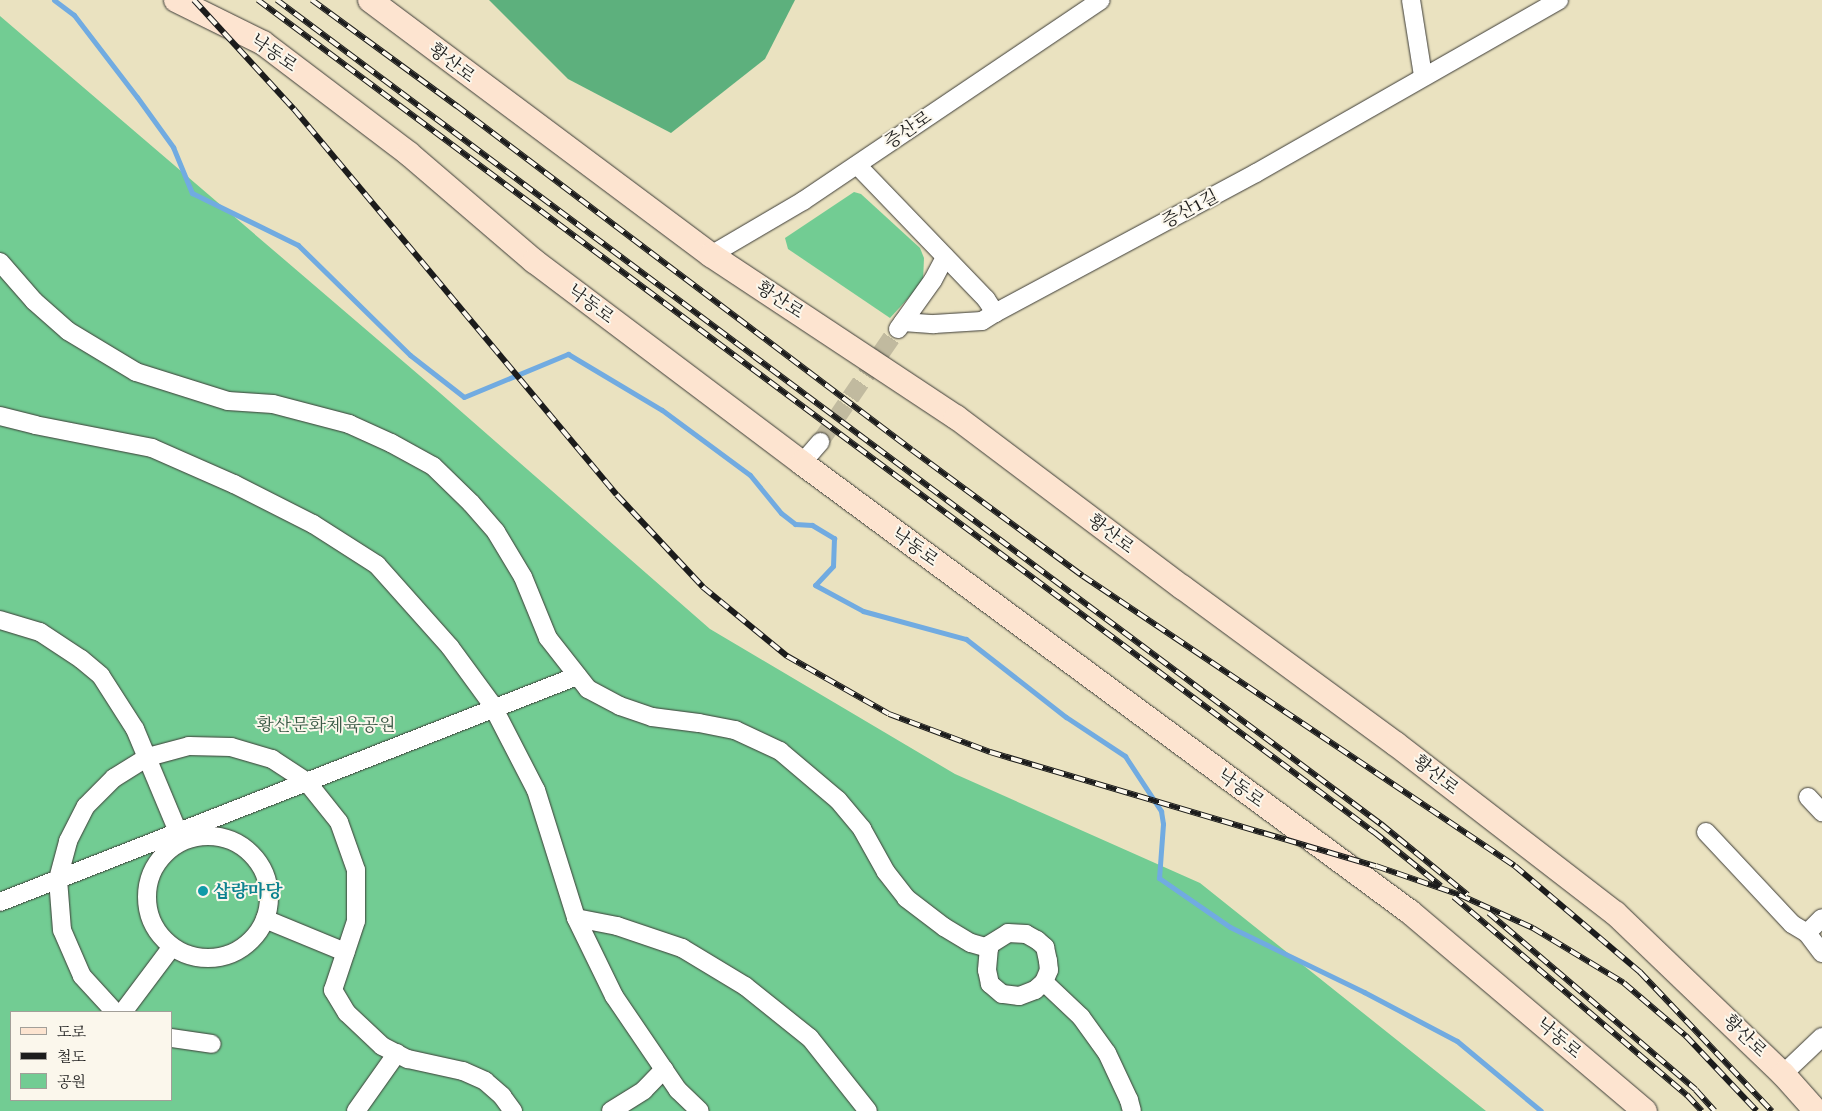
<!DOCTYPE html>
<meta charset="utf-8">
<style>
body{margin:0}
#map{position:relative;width:1822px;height:1111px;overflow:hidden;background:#eae2c0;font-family:"Gentium Book Plus","Noto Serif KR",serif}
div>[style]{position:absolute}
.green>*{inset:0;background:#72cc93}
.forest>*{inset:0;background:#5db07d}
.stream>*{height:5px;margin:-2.5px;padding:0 2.5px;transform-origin:2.5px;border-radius:2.5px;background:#71abe1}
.street-tunnel>*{height:18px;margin-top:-9px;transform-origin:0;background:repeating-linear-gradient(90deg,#c1ba9f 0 18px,transparent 0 27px)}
.roads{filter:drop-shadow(0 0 1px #3b3a35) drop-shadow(0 0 1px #3b3a35)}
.street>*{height:18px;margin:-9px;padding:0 9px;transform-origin:9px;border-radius:9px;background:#fff}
.street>.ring{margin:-9px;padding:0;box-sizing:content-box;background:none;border:18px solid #fff;border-radius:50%}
.secondary>*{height:24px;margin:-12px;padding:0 12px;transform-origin:12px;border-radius:12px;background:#fde4d0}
.rail>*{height:5.5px;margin-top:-2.75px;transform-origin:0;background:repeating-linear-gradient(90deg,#fbf7ec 0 11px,#1c1c1c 0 22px);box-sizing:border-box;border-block:1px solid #1c1c1c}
.dots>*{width:14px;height:14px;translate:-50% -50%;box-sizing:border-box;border:2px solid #fbf7ec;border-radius:50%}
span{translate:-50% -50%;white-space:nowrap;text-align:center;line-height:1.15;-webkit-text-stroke:4px #fbf7ec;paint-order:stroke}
.street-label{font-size:18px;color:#1c1c1c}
.park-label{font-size:18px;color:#3a5a46}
.culture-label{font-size:18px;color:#0d838f;font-weight:700}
.left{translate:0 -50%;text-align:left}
.legend{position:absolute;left:10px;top:1011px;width:162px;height:90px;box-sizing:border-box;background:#fbf7ec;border:1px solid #a29f99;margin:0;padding:6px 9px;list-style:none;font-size:15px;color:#1c1c1c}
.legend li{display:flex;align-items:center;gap:10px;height:25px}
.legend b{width:25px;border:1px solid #a29f99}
</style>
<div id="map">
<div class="green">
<i style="clip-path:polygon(evenodd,0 16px,440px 393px,710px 629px,955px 774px,1200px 883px,1486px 1111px,0 1111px,0 16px,11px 1012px,171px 1012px,171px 1100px,11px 1100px,11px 1012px)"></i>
<i style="clip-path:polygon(854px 192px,861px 194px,920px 248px,924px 258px,923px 282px,890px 318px,788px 249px,785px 238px)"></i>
</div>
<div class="forest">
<i style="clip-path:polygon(489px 0,795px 0,765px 59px,671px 133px,568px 79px)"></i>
</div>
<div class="stream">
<i style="left:54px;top:0;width:25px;rotate:37deg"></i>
<i style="left:74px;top:15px;width:103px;rotate:52.5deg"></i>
<i style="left:137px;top:97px;width:62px;rotate:54.2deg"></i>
<i style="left:173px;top:147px;width:50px;rotate:67.6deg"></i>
<i style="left:192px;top:193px;width:118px;rotate:26.1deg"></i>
<i style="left:298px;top:245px;width:157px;rotate:44.5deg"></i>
<i style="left:410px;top:355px;width:68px;rotate:37.9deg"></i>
<i style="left:464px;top:397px;width:113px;rotate:-22.5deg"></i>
<i style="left:568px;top:354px;width:109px;rotate:30.8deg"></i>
<i style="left:662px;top:410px;width:109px;rotate:36.5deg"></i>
<i style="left:750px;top:475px;width:49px;rotate:50.8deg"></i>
<i style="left:781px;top:513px;width:18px;rotate:38deg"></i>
<i style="left:795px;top:524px;width:17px;rotate:3deg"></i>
<i style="left:812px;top:525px;width:26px;rotate:31deg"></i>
<i style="left:834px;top:538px;width:28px;rotate:92deg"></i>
<i style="left:833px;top:566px;width:26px;rotate:133deg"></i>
<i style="left:815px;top:585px;width:55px;rotate:28.4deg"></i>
<i style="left:863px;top:611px;width:107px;rotate:15.2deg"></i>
<i style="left:966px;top:639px;width:127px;rotate:38deg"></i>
<i style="left:1066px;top:717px;width:71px;rotate:33.5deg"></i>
<i style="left:1125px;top:756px;width:66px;rotate:56.8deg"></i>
<i style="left:1161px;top:811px;width:13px;rotate:81deg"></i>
<i style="left:1163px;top:824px;width:54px;rotate:94.2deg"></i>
<i style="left:1159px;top:878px;width:86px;rotate:34.6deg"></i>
<i style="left:1230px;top:927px;width:149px;rotate:25.9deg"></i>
<i style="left:1364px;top:992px;width:105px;rotate:27.8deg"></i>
<i style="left:1457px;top:1041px;width:109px;rotate:39.8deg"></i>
</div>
<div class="street-tunnel">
<i style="left:820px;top:442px;width:135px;rotate:-55.6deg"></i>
</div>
<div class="roads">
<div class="street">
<i style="left:1411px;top:0;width:77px;rotate:81deg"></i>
<i style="left:857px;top:165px;width:186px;rotate:46.1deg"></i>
<i style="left:986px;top:299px;width:17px;rotate:57deg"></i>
<i style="left:995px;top:313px;width:296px;rotate:-28.2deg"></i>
<i style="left:1256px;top:173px;width:349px;rotate:-29.7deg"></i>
<i style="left:711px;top:255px;width:107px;rotate:-30.4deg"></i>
<i style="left:803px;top:201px;width:359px;rotate:-34deg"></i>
<i style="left:0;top:262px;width:52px;rotate:48.9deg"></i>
<i style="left:34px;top:301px;width:45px;rotate:41.4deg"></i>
<i style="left:68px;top:331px;width:79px;rotate:31.1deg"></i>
<i style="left:136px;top:372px;width:96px;rotate:17.5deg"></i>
<i style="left:228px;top:401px;width:45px;rotate:3.8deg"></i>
<i style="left:273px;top:404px;width:79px;rotate:14.7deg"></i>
<i style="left:349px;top:424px;width:46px;rotate:24.3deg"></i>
<i style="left:391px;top:443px;width:48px;rotate:28.7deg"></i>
<i style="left:433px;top:466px;width:53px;rotate:44.2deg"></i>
<i style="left:471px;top:503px;width:38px;rotate:49deg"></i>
<i style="left:496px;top:532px;width:52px;rotate:59deg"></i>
<i style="left:523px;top:577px;width:66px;rotate:67.7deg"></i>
<i style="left:548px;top:638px;width:65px;rotate:51.9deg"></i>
<i style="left:588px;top:689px;width:36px;rotate:28deg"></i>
<i style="left:620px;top:706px;width:34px;rotate:19deg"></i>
<i style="left:652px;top:717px;width:47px;rotate:7.3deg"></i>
<i style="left:699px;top:723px;width:37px;rotate:11deg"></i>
<i style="left:735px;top:730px;width:50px;rotate:25deg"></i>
<i style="left:780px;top:751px;width:76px;rotate:40.2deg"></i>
<i style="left:838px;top:800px;width:38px;rotate:50deg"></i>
<i style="left:862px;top:829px;width:49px;rotate:60.8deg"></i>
<i style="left:886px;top:872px;width:33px;rotate:52deg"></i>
<i style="left:906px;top:898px;width:48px;rotate:37.3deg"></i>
<i style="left:944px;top:927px;width:31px;rotate:31deg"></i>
<i style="left:971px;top:943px;width:19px;rotate:16deg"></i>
<i style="left:903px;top:322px;width:31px;rotate:4deg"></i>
<i style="left:934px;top:324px;width:48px;rotate:-3.6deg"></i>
<i style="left:982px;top:321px;width:15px;rotate:-32deg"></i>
<i style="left:898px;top:329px;width:60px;rotate:-54.5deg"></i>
<i style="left:933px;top:280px;width:26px;rotate:-62deg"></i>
<i style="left:0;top:416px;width:36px;rotate:14deg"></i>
<i style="left:35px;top:425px;width:119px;rotate:11.1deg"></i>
<i style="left:152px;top:448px;width:90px;rotate:23.7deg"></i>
<i style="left:234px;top:484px;width:89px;rotate:26.9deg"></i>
<i style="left:313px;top:524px;width:76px;rotate:32.6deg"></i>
<i style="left:377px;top:565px;width:110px;rotate:48.3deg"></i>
<i style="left:450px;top:647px;width:69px;rotate:53.8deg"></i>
<i style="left:491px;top:703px;width:98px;rotate:62.7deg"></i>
<i style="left:536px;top:790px;width:134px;rotate:72.6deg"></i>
<i style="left:576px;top:918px;width:87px;rotate:64deg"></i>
<i style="left:614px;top:996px;width:114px;rotate:55.8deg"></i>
<i style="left:678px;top:1090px;width:30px;rotate:44deg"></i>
<i style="left:802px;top:463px;width:28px;rotate:-49deg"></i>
<i style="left:0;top:620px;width:42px;rotate:16.7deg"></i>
<i style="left:40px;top:632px;width:49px;rotate:33.4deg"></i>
<i style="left:81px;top:659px;width:26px;rotate:40deg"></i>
<i style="left:101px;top:676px;width:63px;rotate:57.3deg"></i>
<i style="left:135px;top:729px;width:112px;rotate:67.3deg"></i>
<i style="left:1808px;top:797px;width:21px;rotate:47deg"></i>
<i style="left:1706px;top:832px;width:126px;rotate:46.9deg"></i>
<i style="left:1792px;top:924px;width:17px;rotate:31deg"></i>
<i style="left:1807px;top:933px;width:25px;rotate:53deg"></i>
<i class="ring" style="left:147px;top:836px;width:104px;height:104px"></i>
<i style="left:0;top:902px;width:620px;rotate:-21.39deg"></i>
<i style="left:576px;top:918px;width:42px;rotate:11deg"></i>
<i style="left:617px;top:926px;width:69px;rotate:18.7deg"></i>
<i style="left:682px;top:948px;width:74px;rotate:31.1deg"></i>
<i style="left:745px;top:986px;width:83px;rotate:38.7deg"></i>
<i style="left:810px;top:1038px;width:93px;rotate:51.5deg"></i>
<i style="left:265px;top:919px;width:87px;rotate:22.4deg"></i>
<i style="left:1008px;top:933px;width:18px;rotate:3deg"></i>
<i style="left:1026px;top:934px;width:13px;rotate:29deg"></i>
<i style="left:1037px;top:940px;width:11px;rotate:41deg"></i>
<i style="left:1045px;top:947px;width:14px;rotate:78deg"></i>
<i style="left:1048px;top:961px;width:9px;rotate:84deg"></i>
<i style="left:1049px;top:970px;width:13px;rotate:113deg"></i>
<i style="left:1044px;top:982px;width:12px;rotate:138deg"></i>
<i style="left:1035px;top:990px;width:17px;rotate:159deg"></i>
<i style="left:1019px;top:996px;width:17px;rotate:-173deg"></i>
<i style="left:1002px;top:994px;width:16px;rotate:-140deg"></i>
<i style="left:990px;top:984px;width:14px;rotate:-102deg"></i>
<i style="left:987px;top:970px;width:25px;rotate:-85deg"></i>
<i style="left:989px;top:945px;width:22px;rotate:-32deg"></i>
<i style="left:1807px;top:933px;width:21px;rotate:-45deg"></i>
<i style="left:1044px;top:982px;width:51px;rotate:43.4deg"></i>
<i style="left:1081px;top:1017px;width:44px;rotate:54.2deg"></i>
<i style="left:1107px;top:1053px;width:52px;rotate:64.9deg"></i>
<i style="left:1129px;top:1100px;width:11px;rotate:75deg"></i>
<i style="left:115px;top:1012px;width:49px;rotate:-132.5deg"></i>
<i style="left:82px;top:976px;width:50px;rotate:-113.5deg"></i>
<i style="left:62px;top:930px;width:51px;rotate:-94.5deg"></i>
<i style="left:58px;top:879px;width:39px;rotate:-75deg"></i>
<i style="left:68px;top:841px;width:39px;rotate:-63deg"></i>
<i style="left:86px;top:806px;width:40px;rotate:-45deg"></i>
<i style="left:114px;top:778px;width:40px;rotate:-32deg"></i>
<i style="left:148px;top:757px;width:42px;rotate:-15deg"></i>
<i style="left:189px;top:746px;width:42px;rotate:1.4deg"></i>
<i style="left:231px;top:747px;width:43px;rotate:16.3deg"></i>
<i style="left:272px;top:759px;width:42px;rotate:33.3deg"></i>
<i style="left:307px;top:782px;width:51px;rotate:51.3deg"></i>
<i style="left:339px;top:822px;width:51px;rotate:70.5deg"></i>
<i style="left:356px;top:870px;width:51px;rotate:90deg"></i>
<i style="left:356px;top:921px;width:73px;rotate:108.4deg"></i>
<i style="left:333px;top:990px;width:27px;rotate:59deg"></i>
<i style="left:347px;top:1013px;width:48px;rotate:43.3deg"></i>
<i style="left:382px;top:1046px;width:29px;rotate:27deg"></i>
<i style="left:408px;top:1059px;width:56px;rotate:12.3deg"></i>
<i style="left:463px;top:1071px;width:24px;rotate:24deg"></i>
<i style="left:485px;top:1081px;width:23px;rotate:41deg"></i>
<i style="left:502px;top:1096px;width:19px;rotate:54deg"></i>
<i style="left:123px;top:1012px;width:80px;rotate:-53.1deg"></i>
<i style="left:171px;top:1038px;width:41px;rotate:8.3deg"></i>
<i style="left:1783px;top:1074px;width:54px;rotate:-43.5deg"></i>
<i style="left:356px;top:1111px;width:71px;rotate:-54.7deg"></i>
<i style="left:611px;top:1111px;width:39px;rotate:-32deg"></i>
<i style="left:644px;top:1090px;width:29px;rotate:-46deg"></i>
</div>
<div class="secondary">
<i style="left:176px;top:0;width:97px;rotate:26.3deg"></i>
<i style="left:263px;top:43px;width:183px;rotate:37.2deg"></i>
<i style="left:409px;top:154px;width:165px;rotate:40.6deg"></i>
<i style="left:534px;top:261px;width:336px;rotate:37deg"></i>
<i style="left:802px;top:463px;width:756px;rotate:36.45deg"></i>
<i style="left:1410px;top:912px;width:308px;rotate:40.3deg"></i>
<i style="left:370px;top:0;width:426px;rotate:36.8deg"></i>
<i style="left:711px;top:255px;width:294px;rotate:33.5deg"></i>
<i style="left:956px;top:417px;width:283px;rotate:37deg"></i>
<i style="left:1182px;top:587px;width:265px;rotate:36.3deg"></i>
<i style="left:1396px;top:744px;width:277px;rotate:37.7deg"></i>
<i style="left:1615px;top:913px;width:233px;rotate:43.8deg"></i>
<i style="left:1783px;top:1074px;width:50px;rotate:48.3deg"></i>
</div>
</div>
<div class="rail">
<i style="left:194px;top:0;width:148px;rotate:47.5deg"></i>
<i style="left:294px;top:109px;width:503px;rotate:50.08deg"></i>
<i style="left:617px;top:495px;width:126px;rotate:46.9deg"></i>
<i style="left:703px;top:587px;width:109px;rotate:39.4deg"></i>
<i style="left:787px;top:656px;width:117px;rotate:29.6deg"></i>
<i style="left:889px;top:714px;width:108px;rotate:20.6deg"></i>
<i style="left:990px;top:752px;width:402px;rotate:16.5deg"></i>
<i style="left:1376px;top:866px;width:89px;rotate:19deg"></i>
<i style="left:1460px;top:895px;width:80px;rotate:24.3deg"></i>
<i style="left:1533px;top:928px;width:106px;rotate:31.1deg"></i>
<i style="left:1624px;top:983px;width:82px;rotate:40.5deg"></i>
<i style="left:1686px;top:1036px;width:103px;rotate:46.6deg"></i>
<i style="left:258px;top:0;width:1392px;rotate:36.71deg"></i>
<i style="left:1374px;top:832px;width:86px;rotate:38.9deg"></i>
<i style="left:277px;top:0;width:1378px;rotate:36.74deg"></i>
<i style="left:1381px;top:824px;width:112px;rotate:39.2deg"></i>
<i style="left:312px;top:0;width:180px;rotate:36.2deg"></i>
<i style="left:457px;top:106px;width:570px;rotate:37.09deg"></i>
<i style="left:912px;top:450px;width:212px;rotate:36.4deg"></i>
<i style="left:1083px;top:576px;width:520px;rotate:33.87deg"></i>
<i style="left:1515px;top:866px;width:164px;rotate:40.3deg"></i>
<i style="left:1640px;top:972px;width:192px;rotate:46.5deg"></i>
<i style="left:1454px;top:897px;width:306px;rotate:40.4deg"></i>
<i style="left:1687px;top:1095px;width:22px;rotate:47deg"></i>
<i style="left:1489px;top:913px;width:272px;rotate:40.5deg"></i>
<i style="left:1696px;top:1090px;width:28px;rotate:48deg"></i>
</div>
<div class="dots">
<i style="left:203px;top:891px;background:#0f9aa8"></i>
</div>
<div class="street-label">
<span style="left:274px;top:53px;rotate:35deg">낙동로</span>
<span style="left:452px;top:63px;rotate:37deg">황산로</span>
<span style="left:908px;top:130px;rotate:-34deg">증산로</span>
<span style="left:1190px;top:209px;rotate:-28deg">증산1길</span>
<span style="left:780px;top:300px;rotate:33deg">황산로</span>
<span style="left:591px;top:304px;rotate:37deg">낙동로</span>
<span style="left:1111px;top:534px;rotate:37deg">황산로</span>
<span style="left:915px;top:547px;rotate:36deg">낙동로</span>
<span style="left:1436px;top:775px;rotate:38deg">황산로</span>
<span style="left:1241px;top:788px;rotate:36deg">낙동로</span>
<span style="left:1745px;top:1036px;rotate:44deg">황산로</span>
<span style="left:1559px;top:1038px;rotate:40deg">낙동로</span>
</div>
<div class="park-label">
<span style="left:326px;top:725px">황산문화체육공원</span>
</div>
<div class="culture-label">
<span class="left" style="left:213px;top:891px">삽량마당</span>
</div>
<ul class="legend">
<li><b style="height:6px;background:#fde4d0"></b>도로</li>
<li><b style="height:6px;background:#1c1c1c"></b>철도</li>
<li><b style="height:14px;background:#72cc93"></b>공원</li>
</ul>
</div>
